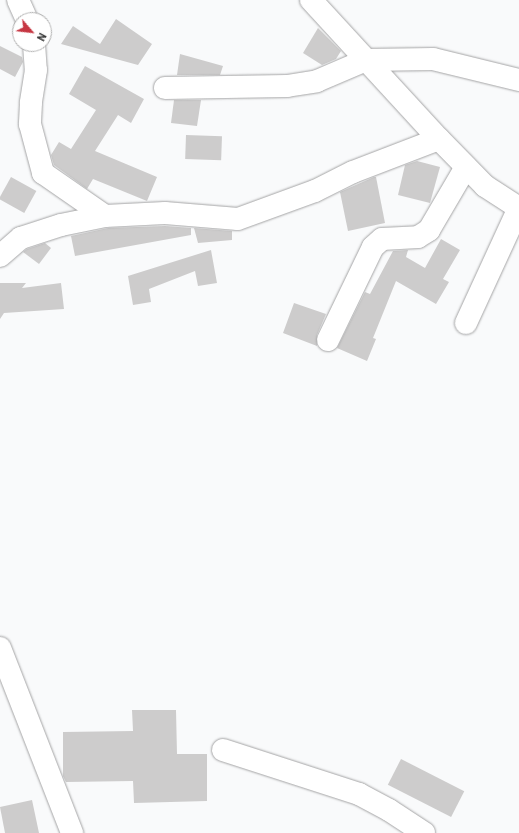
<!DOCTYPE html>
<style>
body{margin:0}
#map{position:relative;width:519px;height:833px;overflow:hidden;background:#f9fafb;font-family:Barlow,sans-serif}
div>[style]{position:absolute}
.building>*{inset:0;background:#cdcccc;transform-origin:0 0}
.roads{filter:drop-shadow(0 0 1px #a4a4a5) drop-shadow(0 0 1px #a4a4a5)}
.minor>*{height:22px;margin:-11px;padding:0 11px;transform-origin:11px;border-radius:11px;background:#fff}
span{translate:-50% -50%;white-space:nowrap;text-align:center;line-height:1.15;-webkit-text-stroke:4px #fff;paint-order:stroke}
.north{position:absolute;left:12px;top:12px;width:40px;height:40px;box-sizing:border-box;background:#fff;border:1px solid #afafaf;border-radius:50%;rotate:118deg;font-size:11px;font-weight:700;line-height:16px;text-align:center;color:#373838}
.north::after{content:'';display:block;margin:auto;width:14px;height:18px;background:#c63642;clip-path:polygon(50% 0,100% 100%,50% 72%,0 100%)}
</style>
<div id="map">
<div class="building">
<i style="clip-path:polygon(116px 19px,152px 44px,138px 65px,61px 44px,73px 26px,100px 44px)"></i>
<i style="clip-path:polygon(318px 28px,341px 51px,336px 59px,322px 65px,303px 53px)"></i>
<i style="clip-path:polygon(0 46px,22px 57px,23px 62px,15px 77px,0 69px)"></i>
<i style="clip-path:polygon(180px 54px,223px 66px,220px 75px,177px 75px)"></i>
<i style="clip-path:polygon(85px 66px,144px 99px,131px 123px,118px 115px,95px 151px,157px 177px,147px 201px,93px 179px,87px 189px,54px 165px,51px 155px,59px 142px,71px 149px,96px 110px,69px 94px)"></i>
<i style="clip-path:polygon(174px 100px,201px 100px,197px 126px,171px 123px)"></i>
<i style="left:186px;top:135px;width:36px;height:24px;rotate:2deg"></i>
<i style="clip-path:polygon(417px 161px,440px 167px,430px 203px,398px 195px,405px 165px)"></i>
<i style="left:11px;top:177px;width:29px;height:25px;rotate:29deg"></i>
<i style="clip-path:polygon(374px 177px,376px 177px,385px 223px,348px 231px,340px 192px)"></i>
<i style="clip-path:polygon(165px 226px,191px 228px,191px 235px,75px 256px,71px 236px,108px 228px)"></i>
<i style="clip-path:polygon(194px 228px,232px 231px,232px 240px,198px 243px)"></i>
<i style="clip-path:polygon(441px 239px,460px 250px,443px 279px,449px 282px,436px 304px,396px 281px,373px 338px,376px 339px,367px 361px,337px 348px,365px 292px,370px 294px,393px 251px,408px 250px,406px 257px,425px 268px)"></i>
<i style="clip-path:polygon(45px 243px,51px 248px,39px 264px,23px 252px,27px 249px)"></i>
<i style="clip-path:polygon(211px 250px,217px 283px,198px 286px,195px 271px,149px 289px,151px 302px,133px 305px,128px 276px)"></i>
<i style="clip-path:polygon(0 283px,26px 283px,22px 288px,61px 283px,64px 309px,4px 313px,0 319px)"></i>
<i style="clip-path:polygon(294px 303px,326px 314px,317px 335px,317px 346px,283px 333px)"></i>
<i style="clip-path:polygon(132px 710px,176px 710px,177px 754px,207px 754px,207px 801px,134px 803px,133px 781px,66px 782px,63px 776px,63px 732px,133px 731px)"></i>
<i style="left:401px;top:759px;width:71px;height:29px;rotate:27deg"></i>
<i style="clip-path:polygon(32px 800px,39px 833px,5px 833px,0 807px)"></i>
</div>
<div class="roads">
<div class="minor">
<i style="left:18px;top:0;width:22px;rotate:66deg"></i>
<i style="left:311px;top:0;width:189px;rotate:47.4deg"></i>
<i style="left:34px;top:44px;width:26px;rotate:86deg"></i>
<i style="left:36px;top:70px;width:33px;rotate:99deg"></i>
<i style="left:31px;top:103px;width:21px;rotate:93deg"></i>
<i style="left:30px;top:124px;width:51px;rotate:75.1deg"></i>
<i style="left:43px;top:173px;width:75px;rotate:34.7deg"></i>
<i style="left:165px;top:88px;width:122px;rotate:-0.9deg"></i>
<i style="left:287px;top:86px;width:30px;rotate:-9deg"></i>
<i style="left:317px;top:81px;width:53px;rotate:-23.2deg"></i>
<i style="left:366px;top:60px;width:67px;rotate:-0.9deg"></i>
<i style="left:433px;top:59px;width:89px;rotate:13.7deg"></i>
<i style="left:0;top:256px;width:28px;rotate:-41deg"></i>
<i style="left:21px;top:238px;width:42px;rotate:-18deg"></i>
<i style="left:61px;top:225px;width:45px;rotate:-11.6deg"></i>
<i style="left:105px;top:216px;width:60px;rotate:-2.9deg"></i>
<i style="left:165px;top:213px;width:73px;rotate:4.7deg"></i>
<i style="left:238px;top:219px;width:82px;rotate:-20deg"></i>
<i style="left:315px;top:191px;width:42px;rotate:-26.6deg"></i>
<i style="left:353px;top:172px;width:92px;rotate:-21deg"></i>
<i style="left:439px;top:139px;width:66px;rotate:45.6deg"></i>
<i style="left:485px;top:186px;width:40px;rotate:32.9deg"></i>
<i style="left:466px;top:323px;width:127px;rotate:-65.3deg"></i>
<i style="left:328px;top:340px;width:103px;rotate:-64.2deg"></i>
<i style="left:373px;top:247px;width:12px;rotate:-42deg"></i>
<i style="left:382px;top:239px;width:36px;rotate:-3deg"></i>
<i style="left:418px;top:237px;width:13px;rotate:-32deg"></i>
<i style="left:429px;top:230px;width:73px;rotate:-59.6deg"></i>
<i style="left:0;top:648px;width:199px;rotate:68.7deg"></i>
<i style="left:223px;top:750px;width:143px;rotate:17.9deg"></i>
<i style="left:359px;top:794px;width:34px;rotate:28deg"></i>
<i style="left:389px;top:810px;width:42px;rotate:33.3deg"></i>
</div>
</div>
<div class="north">N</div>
</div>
